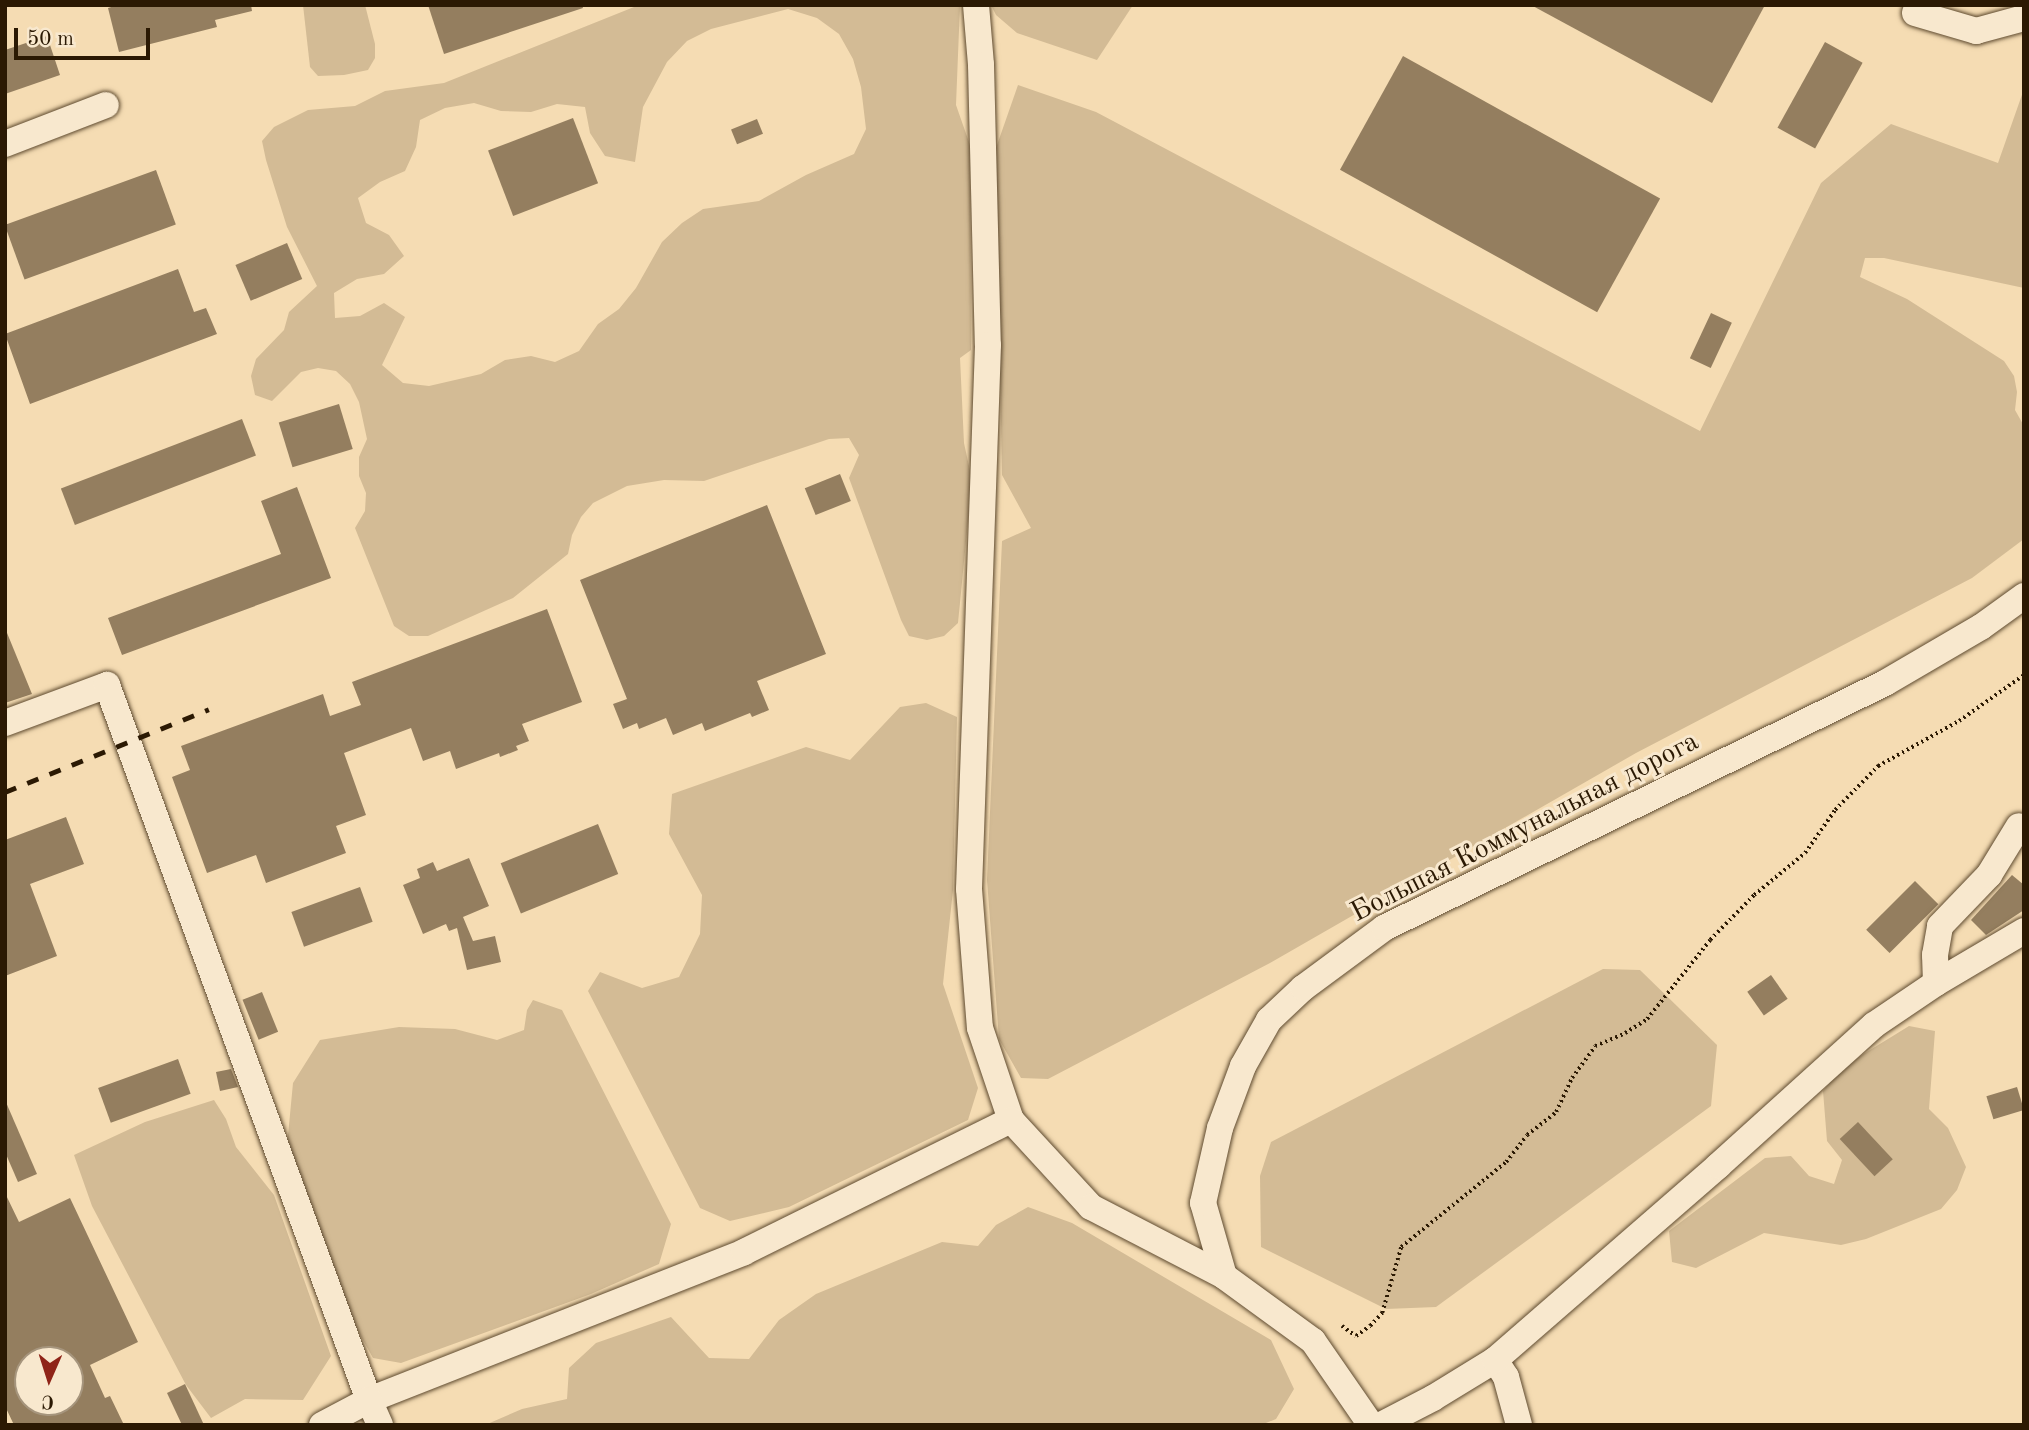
<!DOCTYPE html>
<meta charset="utf-8">
<style>
body{margin:0}
#map{position:relative;width:2029px;height:1430px;overflow:hidden;background:#f5dcb3;font-family:"Old Standard TT",serif}
div>[style]{position:absolute}
.green>*{inset:0;background:#d3bb95}
.building>*{inset:0;background:#947e5f;transform-origin:0 0}
.path>*{height:3.5px;margin-top:-1.75px;transform-origin:0;background:repeating-linear-gradient(90deg,#2b1903 0 2px,transparent 0 5.5px)}
.roads{filter:drop-shadow(0 0 2px #5e4a2f) drop-shadow(0 0 2px #5e4a2f)}
.minor>*{height:26px;margin:-13px;padding:0 13px;transform-origin:13px;border-radius:13px;background:#f8e8ce}
.rail>*{height:5px;margin-top:-2.5px;transform-origin:0;background:repeating-linear-gradient(90deg,#2b1903 0 12px,transparent 0 24px)}
span{translate:-50% -50%;white-space:nowrap;text-align:center;line-height:1.15;-webkit-text-stroke:6px #f8e8ce;paint-order:stroke}
.street-label{font-size:28px;color:#2b1903}
.frame{position:absolute;inset:0;border:7px solid #2b1903;pointer-events:none}
.north{position:absolute;left:14px;top:1346px;width:70px;height:70px;box-sizing:border-box;background:#f8e8ce;border:2px solid #a6957d;border-radius:50%;rotate:183deg;font-size:19px;font-weight:700;line-height:28px;text-align:center;color:#2b1903}
.north::after{content:'';display:block;margin:auto;width:24px;height:32px;background:#8f2418;clip-path:polygon(50% 0,100% 100%,50% 72%,0 100%)}
.scale{position:absolute;left:14px;top:28px;width:136px;height:32px;box-sizing:border-box;border:4px solid #2b1903;border-top:0;padding-left:9px;font-size:21px;line-height:24px;white-space:nowrap;color:#2b1903;-webkit-text-stroke:5px #f8e8ce;paint-order:stroke}
</style>
<div id="map">
<div class="green">
<i style="clip-path:polygon(303px 5px,365px 5px,375px 44px,375px 58px,368px 70px,344px 75px,318px 76px,310px 67px)"></i>
<i style="clip-path:polygon(evenodd,639px 5px,960px 5px,956px 105px,970px 145px,971px 350px,960px 358px,964px 443px,972px 480px,958px 623px,944px 636px,927px 640px,909px 636px,901px 620px,849px 478px,859px 455px,849px 438px,829px 439px,704px 481px,664px 480px,627px 486px,593px 503px,581px 517px,572px 535px,568px 554px,513px 598px,428px 636px,409px 636px,394px 626px,355px 528px,365px 511px,366px 493px,359px 476px,359px 457px,367px 439px,359px 402px,350px 384px,336px 371px,318px 368px,301px 372px,272px 401px,255px 395px,251px 376px,256px 359px,284px 330px,289px 312px,317px 286px,287px 227px,266px 160px,262px 141px,274px 127px,308px 110px,355px 106px,385px 91px,444px 83px,639px 5px,788px 9px,817px 18px,839px 34px,853px 59px,861px 87px,866px 129px,854px 154px,806px 175px,759px 201px,703px 209px,682px 223px,662px 242px,636px 288px,619px 309px,598px 324px,579px 351px,555px 362px,531px 356px,505px 360px,481px 374px,429px 386px,403px 383px,382px 365px,405px 317px,384px 303px,360px 316px,335px 318px,334px 293px,357px 279px,384px 274px,404px 256px,389px 235px,366px 223px,358px 198px,380px 182px,405px 171px,416px 147px,420px 120px,445px 108px,474px 103px,501px 111px,531px 112px,557px 104px,585px 107px,590px 133px,605px 156px,635px 162px,643px 107px,667px 62px,687px 41px,711px 29px,788px 9px)"></i>
<i style="clip-path:polygon(991px 5px,1133px 5px,1097px 60px,1017px 33px,996px 15px)"></i>
<i style="clip-path:polygon(1018px 85px,1096px 112px,1700px 431px,1821px 183px,1891px 124px,1998px 163px,2024px 89px,2024px 288px,1884px 258px,1865px 258px,1860px 277px,1907px 299px,2004px 361px,2014px 376px,2017px 392px,2015px 410px,2024px 426px,2024px 539px,1972px 578px,1636px 753px,1270px 963px,1048px 1079px,1021px 1078px,999px 1039px,987px 880px,1002px 541px,1031px 528px,1002px 475px,996px 148px)"></i>
<i style="clip-path:polygon(926px 703px,957px 717px,953px 890px,943px 984px,978px 1088px,968px 1120px,789px 1207px,730px 1221px,700px 1208px,588px 991px,600px 972px,642px 988px,679px 977px,700px 934px,702px 895px,669px 834px,672px 794px,806px 747px,850px 760px,900px 707px)"></i>
<i style="clip-path:polygon(1603px 969px,1640px 970px,1717px 1045px,1711px 1106px,1436px 1307px,1386px 1309px,1261px 1247px,1260px 1176px,1271px 1142px)"></i>
<i style="clip-path:polygon(533px 1000px,562px 1010px,671px 1224px,659px 1264px,591px 1294px,401px 1363px,373px 1358px,348px 1313px,287px 1146px,293px 1083px,320px 1040px,399px 1027px,455px 1029px,497px 1040px,524px 1030px,527px 1010px)"></i>
<i style="clip-path:polygon(1909px 1026px,1935px 1031px,1929px 1109px,1948px 1128px,1966px 1167px,1957px 1190px,1941px 1209px,1866px 1239px,1841px 1245px,1764px 1233px,1696px 1268px,1672px 1262px,1669px 1231px,1765px 1158px,1791px 1156px,1809px 1176px,1834px 1184px,1842px 1160px,1827px 1141px,1823px 1091px,1840px 1071px,1862px 1055px)"></i>
<i style="clip-path:polygon(214px 1100px,226px 1119px,236px 1147px,274px 1195px,331px 1356px,303px 1400px,245px 1399px,211px 1418px,186px 1385px,92px 1206px,74px 1155px,145px 1122px)"></i>
<i style="clip-path:polygon(1028px 1207px,1072px 1223px,1271px 1340px,1294px 1389px,1276px 1419px,1261px 1425px,485px 1425px,522px 1409px,567px 1399px,569px 1368px,596px 1343px,671px 1317px,709px 1358px,749px 1359px,779px 1320px,816px 1294px,942px 1242px,978px 1246px,996px 1225px)"></i>
</div>
<div class="building">
<i style="clip-path:polygon(118px 5px,251px 5px,252px 11px,215px 20px,217px 27px,119px 52px,108px 8px)"></i>
<i style="clip-path:polygon(428px 5px,582px 5px,583px 8px,444px 54px)"></i>
<i style="clip-path:polygon(1531px 5px,1765px 5px,1712px 103px)"></i>
<i style="clip-path:polygon(47px 36px,60px 75px,5px 94px,5px 50px)"></i>
<i style="left:1825px;top:42px;width:43px;height:98px;rotate:29deg"></i>
<i style="left:1403px;top:56px;width:294px;height:130px;rotate:29deg"></i>
<i style="left:573px;top:118px;width:70px;height:91px;rotate:69deg"></i>
<i style="left:757px;top:119px;width:16px;height:28px;rotate:68deg"></i>
<i style="left:156px;top:170px;width:58px;height:161px;rotate:70deg"></i>
<i style="left:287px;top:243px;width:39px;height:56px;rotate:67deg"></i>
<i style="clip-path:polygon(178px 269px,194px 312px,206px 308px,217px 334px,30px 404px,5px 334px)"></i>
<i style="left:1711px;top:313px;width:23px;height:50px;rotate:25deg"></i>
<i style="left:339px;top:404px;width:47px;height:63px;rotate:73deg"></i>
<i style="left:242px;top:419px;width:39px;height:194px;rotate:69deg"></i>
<i style="left:840px;top:474px;width:29px;height:38px;rotate:68deg"></i>
<i style="clip-path:polygon(297px 487px,331px 578px,122px 655px,108px 618px,281px 554px,261px 501px)"></i>
<i style="clip-path:polygon(767px 505px,826px 654px,757px 681px,769px 710px,752px 717px,750px 713px,705px 731px,702px 723px,673px 735px,666px 718px,639px 729px,637px 723px,623px 729px,613px 704px,627px 699px,580px 580px)"></i>
<i style="clip-path:polygon(547px 609px,582px 702px,522px 724px,529px 741px,516px 746px,518px 750px,500px 757px,499px 753px,456px 769px,450px 751px,423px 761px,411px 728px,344px 753px,366px 815px,336px 826px,346px 853px,266px 883px,256px 855px,207px 873px,172px 777px,190px 770px,181px 746px,323px 694px,330px 716px,361px 705px,352px 682px)"></i>
<i style="clip-path:polygon(5px 628px,32px 694px,5px 703px)"></i>
<i style="clip-path:polygon(66px 817px,84px 864px,30px 884px,57px 956px,5px 976px,5px 840px)"></i>
<i style="left:598px;top:824px;width:54px;height:105px;rotate:68deg"></i>
<i style="clip-path:polygon(469px 858px,489px 906px,463px 917px,473px 941px,495px 936px,501px 962px,467px 970px,457px 928px,449px 931px,446px 924px,423px 934px,403px 885px,420px 878px,417px 869px,433px 862px,437px 871px)"></i>
<i style="clip-path:polygon(2012px 875px,2024px 885px,2024px 910px,1986px 935px,1971px 920px)"></i>
<i style="left:1915px;top:881px;width:33px;height:69px;rotate:45deg"></i>
<i style="left:360px;top:887px;width:37px;height:73px;rotate:70deg"></i>
<i style="left:1771px;top:975px;width:29px;height:29px;rotate:55deg"></i>
<i style="left:262px;top:992px;width:43px;height:21px;rotate:68deg"></i>
<i style="left:178px;top:1059px;width:37px;height:85px;rotate:70deg"></i>
<i style="clip-path:polygon(231px 1069px,238px 1087px,220px 1091px,216px 1072px)"></i>
<i style="left:2017px;top:1087px;width:24px;height:32px;rotate:73deg"></i>
<i style="clip-path:polygon(5px 1100px,37px 1174px,18px 1182px,5px 1152px)"></i>
<i style="left:1858px;top:1122px;width:51px;height:25px;rotate:47deg"></i>
<i style="clip-path:polygon(evenodd,5px 1193px,19px 1222px,70px 1198px,138px 1342px,90px 1365px,105px 1398px,110px 1396px,124px 1425px,14px 1425px,5px 1406px,5px 1193px,28px 1360px,70px 1360px,70px 1402px,28px 1402px,28px 1360px)"></i>
<i style="clip-path:polygon(185px 1384px,204px 1425px,182px 1425px,167px 1393px)"></i>
</div>
<div class="path">
<i style="left:1342px;top:1326px;width:17px;rotate:36deg"></i>
<i style="left:1356px;top:1336px;width:17px;rotate:-36deg"></i>
<i style="left:1370px;top:1326px;width:18px;rotate:-47deg"></i>
<i style="left:1382px;top:1313px;width:69px;rotate:-73.9deg"></i>
<i style="left:1401px;top:1247px;width:135px;rotate:-39deg"></i>
<i style="left:1506px;top:1162px;width:34px;rotate:-52deg"></i>
<i style="left:1527px;top:1135px;width:37px;rotate:-38deg"></i>
<i style="left:1556px;top:1112px;width:38px;rotate:-65deg"></i>
<i style="left:1572px;top:1078px;width:39px;rotate:-54deg"></i>
<i style="left:1595px;top:1046px;width:33px;rotate:-23deg"></i>
<i style="left:1625px;top:1033px;width:26px;rotate:-32deg"></i>
<i style="left:1647px;top:1019px;width:101px;rotate:-51.4deg"></i>
<i style="left:1710px;top:940px;width:63px;rotate:-45.6deg"></i>
<i style="left:1754px;top:895px;width:66px;rotate:-39.5deg"></i>
<i style="left:1805px;top:853px;width:52px;rotate:-55.1deg"></i>
<i style="left:1835px;top:810px;width:62px;rotate:-45.7deg"></i>
<i style="left:1878px;top:766px;width:93px;rotate:-29.1deg"></i>
<i style="left:1959px;top:721px;width:80px;rotate:-35.3deg"></i>
</div>
<div class="roads">
<div class="minor">
<i style="left:976px;top:5px;width:60px;rotate:85.2deg"></i>
<i style="left:981px;top:65px;width:280px;rotate:88.6deg"></i>
<i style="left:988px;top:345px;width:544px;rotate:92deg"></i>
<i style="left:969px;top:889px;width:139px;rotate:85.5deg"></i>
<i style="left:980px;top:1028px;width:97px;rotate:71.4deg"></i>
<i style="left:1011px;top:1120px;width:118px;rotate:47.4deg"></i>
<i style="left:1091px;top:1207px;width:150px;rotate:27.4deg"></i>
<i style="left:1915px;top:13px;width:64px;rotate:16.4deg"></i>
<i style="left:1976px;top:31px;width:50px;rotate:-15.2deg"></i>
<i style="left:5px;top:144px;width:108px;rotate:-21.1deg"></i>
<i style="left:5px;top:723px;width:109px;rotate:-20.4deg"></i>
<i style="left:107px;top:685px;width:761px;rotate:69.88deg"></i>
<i style="left:369px;top:1400px;width:403px;rotate:-21.5deg"></i>
<i style="left:744px;top:1252px;width:298px;rotate:-26.3deg"></i>
<i style="left:1936px;top:983px;width:28px;rotate:-92deg"></i>
<i style="left:1935px;top:955px;width:29px;rotate:-80deg"></i>
<i style="left:1940px;top:926px;width:71px;rotate:-46.1deg"></i>
<i style="left:1989px;top:875px;width:57px;rotate:-58.5deg"></i>
<i style="left:1495px;top:1360px;width:20px;rotate:57deg"></i>
<i style="left:1506px;top:1377px;width:50px;rotate:74.8deg"></i>
<i style="left:322px;top:1425px;width:53px;rotate:-28deg"></i>
<i style="left:369px;top:1400px;width:27px;rotate:66deg"></i>
<i style="left:1371px;top:1425px;width:102px;rotate:-124.6deg"></i>
<i style="left:1313px;top:1341px;width:110px;rotate:-143.9deg"></i>
<i style="left:1224px;top:1276px;width:76px;rotate:-106deg"></i>
<i style="left:1203px;top:1203px;width:77px;rotate:-77.2deg"></i>
<i style="left:1220px;top:1128px;width:66px;rotate:-69.6deg"></i>
<i style="left:1243px;top:1066px;width:53px;rotate:-60.5deg"></i>
<i style="left:1269px;top:1020px;width:47px;rotate:-43.3deg"></i>
<i style="left:1303px;top:988px;width:101px;rotate:-36.5deg"></i>
<i style="left:1384px;top:928px;width:558px;rotate:-26.06deg"></i>
<i style="left:1885px;top:683px;width:111px;rotate:-30.3deg"></i>
<i style="left:1981px;top:627px;width:53px;rotate:-35.8deg"></i>
<i style="left:1381px;top:1425px;width:59px;rotate:-27.4deg"></i>
<i style="left:1433px;top:1398px;width:73px;rotate:-31.5deg"></i>
<i style="left:1495px;top:1360px;width:296px;rotate:-41deg"></i>
<i style="left:1718px;top:1166px;width:210px;rotate:-42.1deg"></i>
<i style="left:1874px;top:1025px;width:75px;rotate:-34.1deg"></i>
<i style="left:1936px;top:983px;width:102px;rotate:-30.6deg"></i>
</div>
</div>
<div class="rail">
<i style="left:5px;top:792px;width:220px;rotate:-22.1deg"></i>
</div>
<div class="street-label">
<span style="left:1525px;top:828px;rotate:-27deg">Большая Коммунальная дорога</span>
</div>
<div class="frame"></div>
<div class="north">С</div>
<div class="scale">50 m</div>
</div>
